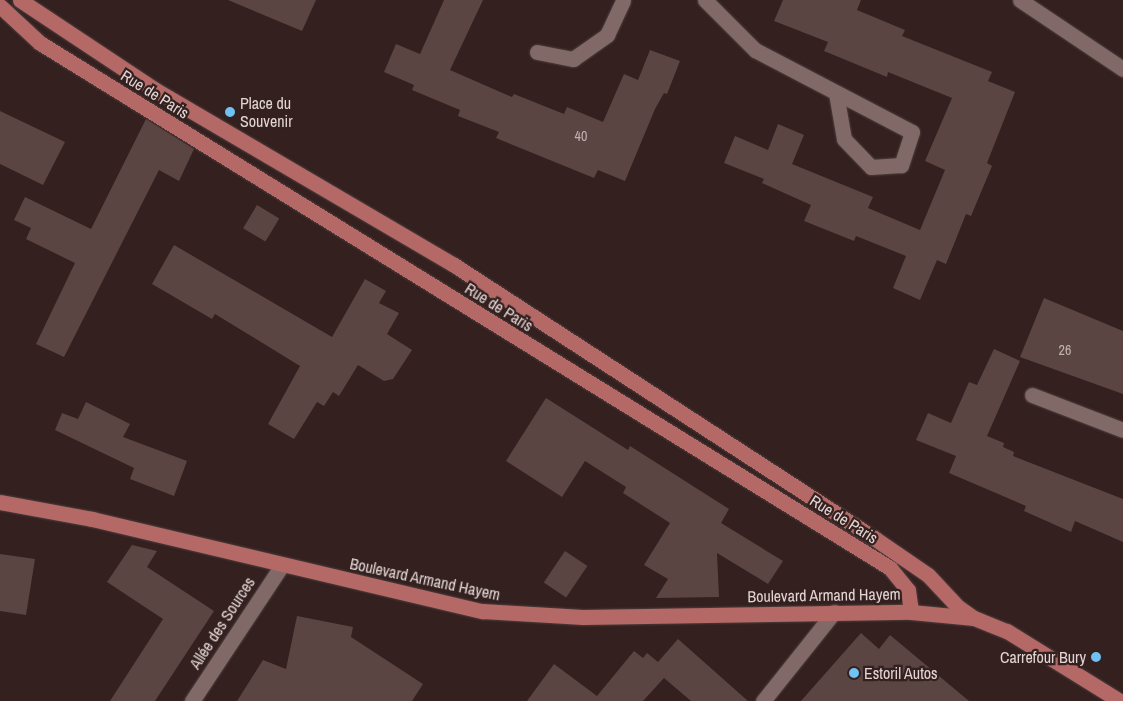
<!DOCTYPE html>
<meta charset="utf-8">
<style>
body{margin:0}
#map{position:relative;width:1123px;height:701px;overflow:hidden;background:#33201f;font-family:"Archivo Narrow",sans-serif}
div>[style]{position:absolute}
.building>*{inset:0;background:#5a4543;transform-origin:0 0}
.roads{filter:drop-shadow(0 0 1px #4e3e3e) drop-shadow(0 0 1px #4e3e3e)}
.minor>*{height:15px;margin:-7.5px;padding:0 7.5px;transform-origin:7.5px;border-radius:7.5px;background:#806967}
.major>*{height:15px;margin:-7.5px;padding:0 7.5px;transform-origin:7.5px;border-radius:7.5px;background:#b46966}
.dots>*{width:14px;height:14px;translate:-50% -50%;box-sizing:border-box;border:2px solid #33201f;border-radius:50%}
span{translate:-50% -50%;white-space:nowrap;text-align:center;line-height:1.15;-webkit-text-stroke:4.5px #33201f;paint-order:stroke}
.number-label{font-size:14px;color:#c0b1b0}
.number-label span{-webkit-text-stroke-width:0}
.street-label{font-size:16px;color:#e2d5d4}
.poi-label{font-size:16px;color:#e2d5d4}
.left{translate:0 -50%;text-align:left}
.right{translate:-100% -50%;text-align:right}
</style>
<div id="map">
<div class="building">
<i style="clip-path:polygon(228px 0,316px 0,302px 31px)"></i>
<i style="clip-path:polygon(444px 0,483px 0,450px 70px,512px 97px,514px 94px,564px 114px,567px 107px,603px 122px,624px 74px,638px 80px,650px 50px,680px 61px,667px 94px,664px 93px,655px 109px,625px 181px,598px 170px,594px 178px,496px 138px,499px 132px,458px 116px,460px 110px,412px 90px,414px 85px,384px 72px,396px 44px,420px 54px)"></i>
<i style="clip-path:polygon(783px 0,861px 0,857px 10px,905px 30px,902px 36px,992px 72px,988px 81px,1015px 92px,987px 163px,992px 166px,971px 216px,966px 214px,946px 264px,937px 260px,920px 300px,893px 288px,906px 256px,856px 236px,854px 241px,804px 221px,811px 205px,762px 183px,764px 179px,724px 163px,735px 136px,768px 150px,778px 124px,804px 135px,792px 164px,873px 197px,868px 208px,920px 230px,945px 170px,925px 161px,952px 98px,888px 72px,887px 77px,824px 51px,828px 42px,774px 21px)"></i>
<i style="clip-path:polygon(0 111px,65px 142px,43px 185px,0 164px)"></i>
<i style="clip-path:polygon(146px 119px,194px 149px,179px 181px,159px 170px,64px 357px,36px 344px,75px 263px,26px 239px,31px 228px,14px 220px,25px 197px,91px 229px)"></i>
<i style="left:257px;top:205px;width:26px;height:27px;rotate:31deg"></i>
<i style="clip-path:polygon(174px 245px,332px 337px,365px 279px,386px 291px,379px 303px,399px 313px,387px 334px,412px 350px,393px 379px,384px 381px,358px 365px,339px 396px,333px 392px,324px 406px,317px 402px,294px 439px,268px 424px,300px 366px,215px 314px,212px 319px,152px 284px)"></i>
<i style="clip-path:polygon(1044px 298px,1123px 331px,1123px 394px,1020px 357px)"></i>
<i style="clip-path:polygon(994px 349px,1020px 361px,987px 436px,1004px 443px,1003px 447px,1014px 452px,1013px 456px,1123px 499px,1123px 542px,1075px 521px,1071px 532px,1024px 511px,1026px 506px,949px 473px,956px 456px,916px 440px,928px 413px,951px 423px,969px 382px,977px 385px)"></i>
<i style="clip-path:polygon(546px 398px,628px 450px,630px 446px,729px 509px,721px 523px,783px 561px,768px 584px,717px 553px,719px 597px,656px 598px,668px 579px,644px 565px,670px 523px,623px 493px,626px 487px,585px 461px,562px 497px,506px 461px)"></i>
<i style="clip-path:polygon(86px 402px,130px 424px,123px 437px,187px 461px,174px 496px,130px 479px,134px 468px,55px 430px,62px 413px,78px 419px)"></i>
<i style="clip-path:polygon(132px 545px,157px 551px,147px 567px,214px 611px,155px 701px,110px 701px,163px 619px,107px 582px)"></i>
<i style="left:565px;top:551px;width:27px;height:38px;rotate:34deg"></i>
<i style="clip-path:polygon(0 554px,35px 559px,26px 615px,0 611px)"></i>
<i style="clip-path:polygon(297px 616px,353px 627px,351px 637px,423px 684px,412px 701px,237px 701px,263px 660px,286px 669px)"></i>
<i style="clip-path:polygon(861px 633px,879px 649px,890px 635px,969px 701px,801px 701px)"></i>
<i style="clip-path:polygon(678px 639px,748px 701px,691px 701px,664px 678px,643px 701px,527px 701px,554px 664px,597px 696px,634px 651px,643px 658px,647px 653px,658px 662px)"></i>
</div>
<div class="roads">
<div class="minor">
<i style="left:705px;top:0;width:71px;rotate:45deg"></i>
<i style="left:755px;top:50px;width:177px;rotate:27.6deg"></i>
<i style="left:912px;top:132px;width:35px;rotate:108deg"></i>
<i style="left:901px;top:165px;width:30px;rotate:176deg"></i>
<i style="left:871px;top:167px;width:39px;rotate:-134deg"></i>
<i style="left:844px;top:139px;width:47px;rotate:-99.9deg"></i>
<i style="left:1020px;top:0;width:124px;rotate:33.8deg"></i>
<i style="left:537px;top:52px;width:37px;rotate:11deg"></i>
<i style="left:573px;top:59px;width:42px;rotate:-35.2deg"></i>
<i style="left:607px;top:35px;width:38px;rotate:-65deg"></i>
<i style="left:1032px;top:395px;width:97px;rotate:21deg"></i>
<i style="left:192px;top:701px;width:163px;rotate:-56.5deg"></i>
<i style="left:763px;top:701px;width:114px;rotate:-51.4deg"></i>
</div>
<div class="major">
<i style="left:20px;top:0;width:161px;rotate:33.6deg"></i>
<i style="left:154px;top:89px;width:348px;rotate:30.4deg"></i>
<i style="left:454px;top:265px;width:501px;rotate:33.02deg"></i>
<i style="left:874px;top:538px;width:65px;rotate:34.4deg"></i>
<i style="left:928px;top:575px;width:44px;rotate:46.8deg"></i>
<i style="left:958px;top:607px;width:16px;rotate:35deg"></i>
<i style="left:0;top:6px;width:54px;rotate:42.8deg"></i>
<i style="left:40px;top:43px;width:999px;rotate:31.7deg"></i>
<i style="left:890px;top:568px;width:28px;rotate:51deg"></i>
<i style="left:908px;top:590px;width:22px;rotate:82deg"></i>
<i style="left:0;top:502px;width:94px;rotate:10.5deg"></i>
<i style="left:92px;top:519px;width:401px;rotate:13.3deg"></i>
<i style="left:482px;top:611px;width:101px;rotate:3.4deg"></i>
<i style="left:583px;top:617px;width:328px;rotate:-0.9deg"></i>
<i style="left:911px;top:612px;width:63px;rotate:5.4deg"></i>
<i style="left:974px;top:618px;width:35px;rotate:22deg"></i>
<i style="left:1007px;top:631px;width:133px;rotate:31.8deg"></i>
</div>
</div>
<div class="dots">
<i style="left:230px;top:112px;background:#70c1f4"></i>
<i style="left:1096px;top:657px;background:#70c1f4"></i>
<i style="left:854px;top:673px;background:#70c1f4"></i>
</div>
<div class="number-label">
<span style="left:581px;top:136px">40</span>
<span style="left:1065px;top:350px">26</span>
</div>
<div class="street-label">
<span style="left:155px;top:94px;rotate:32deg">Rue de Paris</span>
<span style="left:499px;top:307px;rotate:32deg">Rue de Paris</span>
<span style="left:844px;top:519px;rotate:32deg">Rue de Paris</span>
<span style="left:425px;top:579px;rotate:12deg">Boulevard Armand Hayem</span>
<span style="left:824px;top:595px;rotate:-1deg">Boulevard Armand Hayem</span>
<span style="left:222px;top:623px;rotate:-57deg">Allée des Sources</span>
</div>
<div class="poi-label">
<span class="left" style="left:240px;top:112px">Place du<br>Souvenir</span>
<span class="right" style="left:1086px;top:657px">Carrefour Bury</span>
<span class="left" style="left:864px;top:673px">Estoril Autos</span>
</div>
</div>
